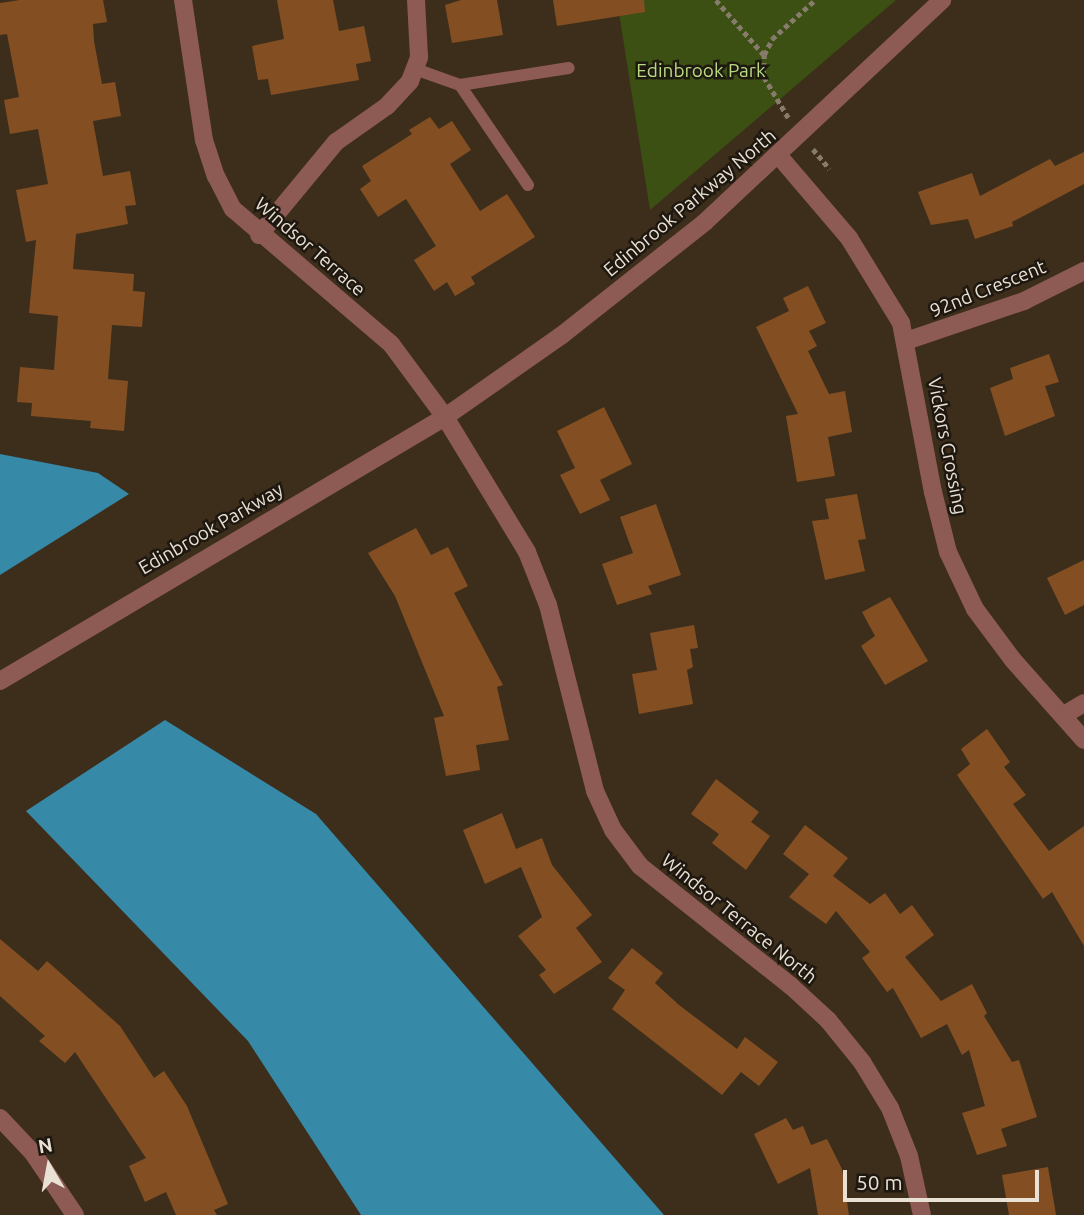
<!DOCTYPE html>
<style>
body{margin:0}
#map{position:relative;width:1084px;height:1215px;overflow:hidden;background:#3d2e1c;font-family:Ubuntu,sans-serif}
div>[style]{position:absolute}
.green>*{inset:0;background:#3b5012}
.water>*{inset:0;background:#3789a8}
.building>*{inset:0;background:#834f22}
.path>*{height:4.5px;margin-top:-2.25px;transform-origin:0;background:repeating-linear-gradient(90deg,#877b6b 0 5px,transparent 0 8.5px)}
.service>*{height:12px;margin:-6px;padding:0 6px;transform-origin:6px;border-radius:6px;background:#8d5a54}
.minor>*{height:18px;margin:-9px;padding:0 9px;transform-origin:9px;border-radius:9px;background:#8d5a54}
.tertiary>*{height:18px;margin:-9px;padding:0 9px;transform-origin:9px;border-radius:9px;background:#8d5a54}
span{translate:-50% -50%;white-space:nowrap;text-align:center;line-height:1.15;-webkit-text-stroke:5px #1e1810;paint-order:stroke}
.park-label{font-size:19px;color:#b7db82}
.street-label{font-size:19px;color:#eae1d5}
.north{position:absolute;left:14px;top:1131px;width:70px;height:70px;-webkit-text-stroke:5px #1e1810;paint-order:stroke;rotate:350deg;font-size:19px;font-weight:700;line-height:28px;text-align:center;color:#eae1d5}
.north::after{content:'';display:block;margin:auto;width:24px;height:32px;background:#eae1d5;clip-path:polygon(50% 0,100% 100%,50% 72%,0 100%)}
.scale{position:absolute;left:843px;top:1170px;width:196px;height:32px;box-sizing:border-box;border:4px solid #eae1d5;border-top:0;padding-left:9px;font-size:21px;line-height:24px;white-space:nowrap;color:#eae1d5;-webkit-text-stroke:5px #1e1810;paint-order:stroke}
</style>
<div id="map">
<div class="green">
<i style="clip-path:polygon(617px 0,896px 0,650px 210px)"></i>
</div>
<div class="water">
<i style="clip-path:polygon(0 454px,98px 473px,129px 494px,0 575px)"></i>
<i style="clip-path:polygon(165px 720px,316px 814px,664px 1215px,361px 1215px,248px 1041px,26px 811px)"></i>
</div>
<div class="building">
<i style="clip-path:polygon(20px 0,103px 0,107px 22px,93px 24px,94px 41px,102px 84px,115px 82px,121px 116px,93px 121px,103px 176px,130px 171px,136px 205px,125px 206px,128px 224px,76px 234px,73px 269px,134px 274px,133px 291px,145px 292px,142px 327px,112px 325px,108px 379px,128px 381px,124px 431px,90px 428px,91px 421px,31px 416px,32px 403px,17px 402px,20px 367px,54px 370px,58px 316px,29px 313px,36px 240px,26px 242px,16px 190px,48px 184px,38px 129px,10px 134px,4px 100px,19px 97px,7px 34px,0 35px,0 3px)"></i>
<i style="clip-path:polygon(277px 0,333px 0,339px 31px,364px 26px,371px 61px,356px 64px,359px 80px,271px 95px,268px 79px,258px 80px,252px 46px,284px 39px)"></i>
<i style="clip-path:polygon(461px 0,497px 0,503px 35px,452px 43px,445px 5px)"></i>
<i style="clip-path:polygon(553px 0,644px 0,645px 12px,557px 26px)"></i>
<i style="clip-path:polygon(430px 117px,439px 129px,452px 121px,471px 150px,450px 164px,480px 211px,507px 194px,535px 237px,471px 277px,475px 284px,455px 296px,447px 282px,434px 291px,414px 260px,436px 246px,406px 199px,378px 217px,360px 189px,371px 181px,362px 166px,412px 134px,409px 130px)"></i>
<i style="clip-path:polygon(1084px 152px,1084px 184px,1012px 222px,1013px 226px,975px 239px,968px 219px,931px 225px,918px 192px,972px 173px,980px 196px,1050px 159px,1055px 166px)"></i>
<i style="clip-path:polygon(808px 286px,826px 323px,809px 331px,817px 346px,808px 351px,829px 394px,845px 391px,852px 432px,828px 437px,835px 476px,797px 482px,786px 416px,798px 414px,756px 327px,789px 311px,783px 298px)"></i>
<i style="clip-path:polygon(1049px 354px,1059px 382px,1045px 386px,1055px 416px,1005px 436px,990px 388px,1013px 379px,1010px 368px)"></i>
<i style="clip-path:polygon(604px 407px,632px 464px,600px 480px,610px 500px,580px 514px,560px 475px,575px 468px,557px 431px)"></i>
<i style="clip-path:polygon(857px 494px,866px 539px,858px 540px,865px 571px,825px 580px,812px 521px,829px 519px,825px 499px)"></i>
<i style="clip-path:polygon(656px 504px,681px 575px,648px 586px,652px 594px,617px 605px,602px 564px,633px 553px,620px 517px)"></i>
<i style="clip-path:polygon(416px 528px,431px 555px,448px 547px,468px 586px,454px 593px,503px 685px,497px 687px,509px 740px,476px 745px,480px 770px,446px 776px,434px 718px,444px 716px,395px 596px,368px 553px)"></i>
<i style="clip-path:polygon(1084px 560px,1084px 605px,1065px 615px,1047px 578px)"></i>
<i style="clip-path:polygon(890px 597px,928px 661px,885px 685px,861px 646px,875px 636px,862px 612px)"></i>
<i style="clip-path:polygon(694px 625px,698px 648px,690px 649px,693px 667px,687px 670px,693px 704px,639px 714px,632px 674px,657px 670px,650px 633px)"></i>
<i style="clip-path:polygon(987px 729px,1010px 762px,1004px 767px,1026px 795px,1013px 804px,1049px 851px,1084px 826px,1084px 946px,1052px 892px,1043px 899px,957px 775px,970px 764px,961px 749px)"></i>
<i style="clip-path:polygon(716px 779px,759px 812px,751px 822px,770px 836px,746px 870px,712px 843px,719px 834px,691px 814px)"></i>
<i style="clip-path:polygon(502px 813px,516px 849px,542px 838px,552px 865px,592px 915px,576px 928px,602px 962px,554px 994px,539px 975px,546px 970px,518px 936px,542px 917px,521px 867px,485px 884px,463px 830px)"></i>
<i style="clip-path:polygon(805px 825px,848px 858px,833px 876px,870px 904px,885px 893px,900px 914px,912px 905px,934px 935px,905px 957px,941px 1001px,972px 984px,987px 1013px,984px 1016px,1012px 1062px,1019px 1060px,1037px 1117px,1001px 1129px,1007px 1146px,977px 1155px,962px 1113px,985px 1106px,969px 1050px,962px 1055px,947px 1024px,921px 1038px,893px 988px,887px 992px,862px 958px,870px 952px,836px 911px,826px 924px,789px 897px,809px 874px,783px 854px)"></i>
<i style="clip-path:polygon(0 939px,38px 971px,47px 961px,120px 1026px,154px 1078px,164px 1071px,187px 1106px,228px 1204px,214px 1210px,217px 1215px,176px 1215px,166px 1192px,145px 1202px,129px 1166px,146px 1158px,75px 1052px,65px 1063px,39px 1041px,45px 1036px,0 996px)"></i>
<i style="clip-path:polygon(632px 948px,663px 973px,655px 983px,679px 1005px,737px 1049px,745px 1037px,778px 1062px,759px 1086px,741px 1072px,722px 1095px,612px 1009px,625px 990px,608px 978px)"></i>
<i style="clip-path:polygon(786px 1118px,793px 1130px,803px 1126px,811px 1145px,827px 1139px,842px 1169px,849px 1215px,818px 1215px,810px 1168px,778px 1184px,754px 1134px)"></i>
<i style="clip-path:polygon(1048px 1167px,1056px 1215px,1009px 1215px,1002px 1175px)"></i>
</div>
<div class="path">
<i style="left:716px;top:0;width:73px;rotate:48.9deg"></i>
<i style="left:788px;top:118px;width:49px;rotate:-120.8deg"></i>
<i style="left:763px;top:76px;width:21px;rotate:-87deg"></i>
<i style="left:764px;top:55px;width:18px;rotate:-63deg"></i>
<i style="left:772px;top:39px;width:58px;rotate:-42.2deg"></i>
<i style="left:813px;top:149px;width:26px;rotate:50deg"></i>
</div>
<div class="service">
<i style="left:415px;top:69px;width:48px;rotate:19.6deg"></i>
<i style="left:460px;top:85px;width:110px;rotate:-8.9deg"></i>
<i style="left:460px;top:85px;width:121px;rotate:55.8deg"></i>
</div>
<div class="minor">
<i style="left:183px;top:0;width:142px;rotate:81.5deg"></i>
<i style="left:204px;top:140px;width:38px;rotate:72deg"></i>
<i style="left:216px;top:176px;width:37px;rotate:63deg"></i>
<i style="left:233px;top:209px;width:208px;rotate:40.5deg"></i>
<i style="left:391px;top:344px;width:91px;rotate:53.5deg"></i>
<i style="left:445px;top:417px;width:158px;rotate:58.7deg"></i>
<i style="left:527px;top:552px;width:57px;rotate:68.4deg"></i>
<i style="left:548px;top:605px;width:192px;rotate:75.8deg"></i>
<i style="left:595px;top:791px;width:43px;rotate:65.2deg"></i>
<i style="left:613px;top:830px;width:45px;rotate:53.1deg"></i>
<i style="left:640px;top:866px;width:193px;rotate:38.5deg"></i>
<i style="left:791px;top:986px;width:50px;rotate:42.6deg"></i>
<i style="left:828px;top:1020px;width:54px;rotate:51deg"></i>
<i style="left:862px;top:1062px;width:54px;rotate:58.7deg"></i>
<i style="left:890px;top:1108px;width:52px;rotate:68.4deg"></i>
<i style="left:909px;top:1156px;width:60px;rotate:77.6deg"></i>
<i style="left:779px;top:156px;width:108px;rotate:49.5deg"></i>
<i style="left:849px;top:238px;width:100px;rotate:58.5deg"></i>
<i style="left:901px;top:323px;width:172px;rotate:79.3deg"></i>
<i style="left:933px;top:492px;width:62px;rotate:76deg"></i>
<i style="left:948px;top:552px;width:63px;rotate:64.7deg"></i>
<i style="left:975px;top:609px;width:64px;rotate:53.3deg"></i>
<i style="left:1013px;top:660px;width:107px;rotate:48.4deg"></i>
<i style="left:259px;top:235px;width:121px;rotate:-50.4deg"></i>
<i style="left:336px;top:142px;width:62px;rotate:-35.2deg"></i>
<i style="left:387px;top:106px;width:34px;rotate:-47deg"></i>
<i style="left:410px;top:81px;width:26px;rotate:-69deg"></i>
<i style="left:419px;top:57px;width:57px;rotate:-93deg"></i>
<i style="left:906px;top:341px;width:125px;rotate:-18.7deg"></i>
<i style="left:1024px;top:301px;width:67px;rotate:-26.6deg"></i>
<i style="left:1064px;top:715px;width:23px;rotate:-31deg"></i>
<i style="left:0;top:1118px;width:48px;rotate:46.7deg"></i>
<i style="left:33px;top:1153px;width:75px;rotate:55.9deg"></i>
</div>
<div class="tertiary">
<i style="left:0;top:681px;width:517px;rotate:-30.68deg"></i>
<i style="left:445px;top:417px;width:143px;rotate:-35deg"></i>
<i style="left:562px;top:335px;width:182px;rotate:-38.3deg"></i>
<i style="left:705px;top:222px;width:325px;rotate:-43.1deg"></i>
</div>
<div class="park-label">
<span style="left:701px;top:71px">Edinbrook Park</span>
</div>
<div class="street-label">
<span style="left:690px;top:203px;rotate:-40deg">Edinbrook Parkway North</span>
<span style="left:310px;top:247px;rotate:41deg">Windsor Terrace</span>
<span style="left:988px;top:289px;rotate:-22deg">92nd Crescent</span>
<span style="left:947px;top:446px;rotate:79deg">Vickors Crossing</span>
<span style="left:211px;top:529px;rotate:-30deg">Edinbrook Parkway</span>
<span style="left:739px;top:919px;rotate:39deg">Windsor Terrace North</span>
</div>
<div class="north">N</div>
<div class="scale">50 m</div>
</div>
